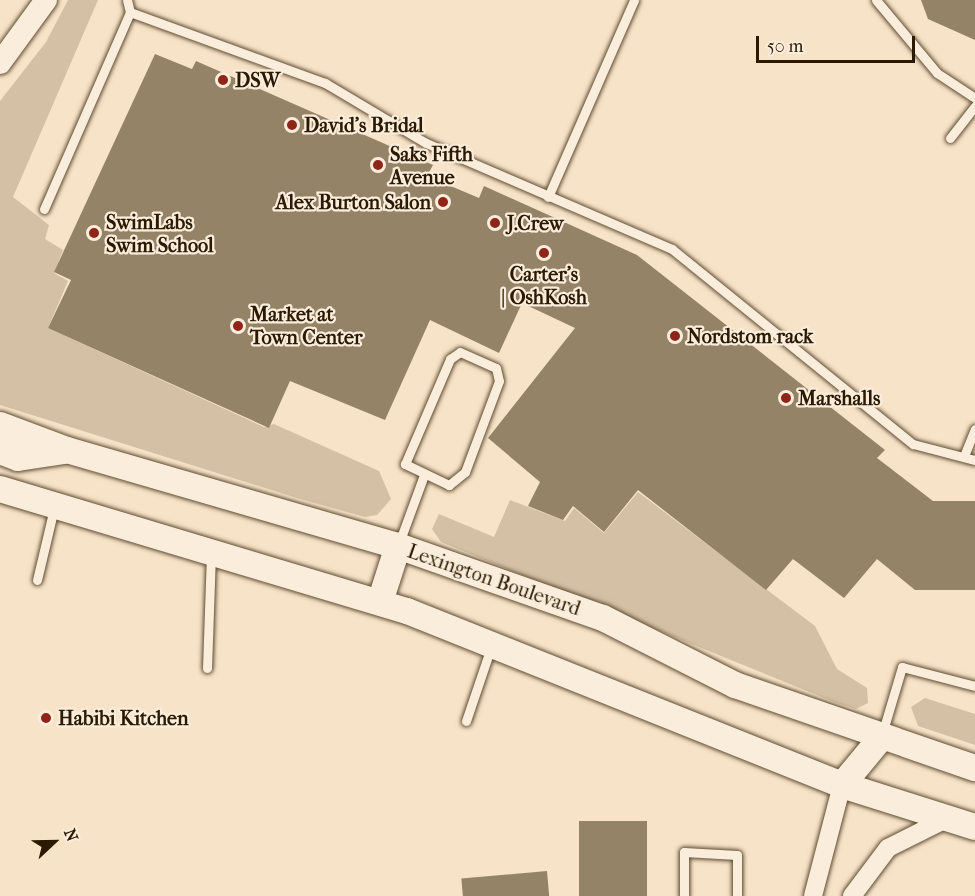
<!DOCTYPE html>
<style>
body{margin:0}
#map{position:relative;width:975px;height:896px;overflow:hidden;background:#f7e3c7;font-family:"IM FELL French Canon",serif}
div>[style]{position:absolute}
.green>*{inset:0;background:#d4c1a5}
.building>*{inset:0;background:#958368;transform-origin:0 0}
.roads{filter:drop-shadow(0 0 2px #5e4c32) drop-shadow(0 0 2px #5e4c32)}
.service>*{height:9px;margin:-4.5px;padding:0 4.5px;transform-origin:4.5px;border-radius:4.5px;background:#faeddb}
.minor>*{height:18px;margin:-9px;padding:0 9px;transform-origin:9px;border-radius:9px;background:#faeddb}
.tertiary>*{height:22px;margin:-11px;padding:0 11px;transform-origin:11px;border-radius:11px;background:#faeddb}
.secondary>*{height:26px;margin:-13px;padding:0 13px;transform-origin:13px;border-radius:13px;background:#faeddb}
.dots>*{width:16px;height:16px;translate:-50% -50%;box-sizing:border-box;border:3px solid #faeddb;border-radius:50%}
span{translate:-50% -50%;white-space:nowrap;text-align:center;line-height:1.15;-webkit-text-stroke:4.5px #faeddb;paint-order:stroke}
.poi-label{font-size:20px;color:#2b1a01;font-weight:700}
.left{translate:0 -50%;text-align:left}
.right{translate:-100% -50%;text-align:right}
.street-label{font-size:20px;color:#2b1a01}
.north{position:absolute;left:24px;top:812px;width:60px;height:60px;-webkit-text-stroke:4px #faeddb;paint-order:stroke;rotate:68deg;font-size:16px;font-weight:700;line-height:24px;text-align:center;color:#2b1a01}
.north::after{content:'';display:block;margin:auto;width:21px;height:27px;background:#2b1a01;clip-path:polygon(50% 0,100% 100%,50% 72%,0 100%)}
.scale{position:absolute;left:756px;top:36px;width:159px;height:27px;box-sizing:border-box;border:3px solid #2b1a01;border-top:0;padding-left:8px;font-size:18px;line-height:21px;white-space:nowrap;color:#2b1a01;-webkit-text-stroke:4px #faeddb;paint-order:stroke}
</style>
<div id="map">
<div class="green">
<i style="clip-path:polygon(68px 0,98px 0,13px 197px,49px 225px,45px 239px,63px 250px,54px 273px,68px 281px,48px 328px,264px 427px,274px 424px,379px 471px,391px 499px,377px 515px,365px 517px,300px 499px,0 405px,0 101px,46px 42px)"></i>
<i style="clip-path:polygon(638px 492px,815px 626px,837px 669px,867px 688px,868px 703px,856px 709px,834px 702px,441px 542px,432px 529px,439px 514px,494px 537px,510px 500px,565px 521px,574px 508px,604px 533px)"></i>
<i style="clip-path:polygon(925px 698px,975px 714px,975px 745px,918px 726px,911px 707px)"></i>
</div>
<div class="building">
<i style="clip-path:polygon(921px 0,975px 0,975px 40px,928px 19px)"></i>
<i style="clip-path:polygon(155px 54px,192px 69px,196px 61px,433px 165px,427px 176px,479px 198px,484px 186px,637px 255px,885px 450px,877px 458px,933px 501px,975px 501px,975px 590px,915px 590px,877px 559px,844px 598px,793px 559px,766px 590px,638px 490px,604px 532px,573px 506px,563px 520px,528px 506px,540px 482px,488px 438px,575px 328px,522px 303px,499px 353px,430px 320px,385px 420px,290px 381px,269px 428px,48px 328px,71px 280px,54px 272px)"></i>
<i style="left:579px;top:821px;width:68px;height:75px"></i>
<i style="left:547px;top:871px;width:25px;height:86px;rotate:85deg"></i>
</div>
<div class="roads">
<div class="service">
<i style="left:876px;top:0;width:95px;rotate:50.1deg"></i>
<i style="left:937px;top:73px;width:45px;rotate:33.3deg"></i>
<i style="left:130px;top:12px;width:208px;rotate:20deg"></i>
<i style="left:325px;top:83px;width:117px;rotate:30.7deg"></i>
<i style="left:426px;top:143px;width:268px;rotate:23.3deg"></i>
<i style="left:672px;top:249px;width:310px;rotate:39deg"></i>
<i style="left:913px;top:444px;width:64px;rotate:14.5deg"></i>
<i style="left:950px;top:138px;width:41px;rotate:-52deg"></i>
<i style="left:548px;top:197px;width:215px;rotate:-66.4deg"></i>
<i style="left:44px;top:209px;width:215px;rotate:-66.4deg"></i>
<i style="left:130px;top:12px;width:12px;rotate:-104deg"></i>
<i style="left:460px;top:352px;width:39px;rotate:24deg"></i>
<i style="left:496px;top:368px;width:13px;rotate:77deg"></i>
<i style="left:499px;top:381px;width:97px;rotate:110.5deg"></i>
<i style="left:465px;top:472px;width:21px;rotate:141deg"></i>
<i style="left:449px;top:485px;width:49px;rotate:-154.5deg"></i>
<i style="left:405px;top:464px;width:114px;rotate:-66.8deg"></i>
<i style="left:450px;top:359px;width:12px;rotate:-35deg"></i>
<i style="left:964px;top:456px;width:29px;rotate:-68deg"></i>
<i style="left:399px;top:543px;width:72px;rotate:-69.8deg"></i>
<i style="left:37px;top:580px;width:74px;rotate:-76.7deg"></i>
<i style="left:207px;top:668px;width:115px;rotate:-88deg"></i>
<i style="left:466px;top:721px;width:78px;rotate:-71.3deg"></i>
<i style="left:882px;top:734px;width:70px;rotate:-73.4deg"></i>
<i style="left:902px;top:667px;width:75px;rotate:14.6deg"></i>
<i style="left:684px;top:896px;width:44px;rotate:-90deg"></i>
<i style="left:684px;top:852px;width:53px;rotate:3.2deg"></i>
<i style="left:737px;top:855px;width:41px;rotate:90deg"></i>
</div>
<div class="minor">
<i style="left:813px;top:896px;width:115px;rotate:-75.4deg"></i>
<i style="left:852px;top:896px;width:60px;rotate:-53.1deg"></i>
<i style="left:888px;top:848px;width:65px;rotate:-26.6deg"></i>
</div>
<div class="tertiary">
<i style="left:0;top:63px;width:78px;rotate:-53.9deg"></i>
</div>
<div class="secondary">
<i style="left:0;top:425px;width:72px;rotate:20.5deg"></i>
<i style="left:67px;top:450px;width:345px;rotate:16.2deg"></i>
<i style="left:398px;top:546px;width:217px;rotate:19.4deg"></i>
<i style="left:603px;top:618px;width:148px;rotate:26.9deg"></i>
<i style="left:735px;top:685px;width:254px;rotate:19.1deg"></i>
<i style="left:0;top:451px;width:19px;rotate:21deg"></i>
<i style="left:18px;top:458px;width:47px;rotate:-8.7deg"></i>
<i style="left:0;top:489px;width:425px;rotate:16.7deg"></i>
<i style="left:407px;top:611px;width:469px;rotate:21.8deg"></i>
<i style="left:842px;top:785px;width:139px;rotate:17.5deg"></i>
<i style="left:380px;top:602px;width:59px;rotate:-72.2deg"></i>
<i style="left:842px;top:785px;width:61px;rotate:-50.3deg"></i>
</div>
</div>
<div class="dots">
<i style="left:223px;top:80px;background:#8f2418"></i>
<i style="left:292px;top:125px;background:#8f2418"></i>
<i style="left:378px;top:165px;background:#8f2418"></i>
<i style="left:443px;top:202px;background:#8f2418"></i>
<i style="left:495px;top:223px;background:#8f2418"></i>
<i style="left:94px;top:233px;background:#8f2418"></i>
<i style="left:544px;top:253px;background:#8f2418"></i>
<i style="left:238px;top:326px;background:#8f2418"></i>
<i style="left:675px;top:336px;background:#8f2418"></i>
<i style="left:786px;top:398px;background:#8f2418"></i>
<i style="left:46px;top:718px;background:#8f2418"></i>
</div>
<div class="poi-label">
<span class="left" style="left:235px;top:80px">DSW</span>
<span class="left" style="left:304px;top:125px">David's Bridal</span>
<span class="left" style="left:390px;top:166px">Saks Fifth<br>Avenue</span>
<span class="right" style="left:431px;top:202px">Alex Burton Salon</span>
<span class="left" style="left:106px;top:234px">SwimLabs<br>Swim School</span>
<span class="left" style="left:507px;top:223px">J.Crew</span>
<span style="left:544px;top:286px">Carter's<br>| OshKosh</span>
<span class="left" style="left:250px;top:326px">Market at<br>Town Center</span>
<span class="left" style="left:687px;top:336px">Nordstom rack</span>
<span class="left" style="left:798px;top:398px">Marshalls</span>
<span class="left" style="left:58px;top:718px">Habibi Kitchen</span>
</div>
<div class="street-label">
<span style="left:494px;top:580px;rotate:19deg">Lexington Boulevard</span>
</div>
<div class="north">N</div>
<div class="scale">50 m</div>
</div>
